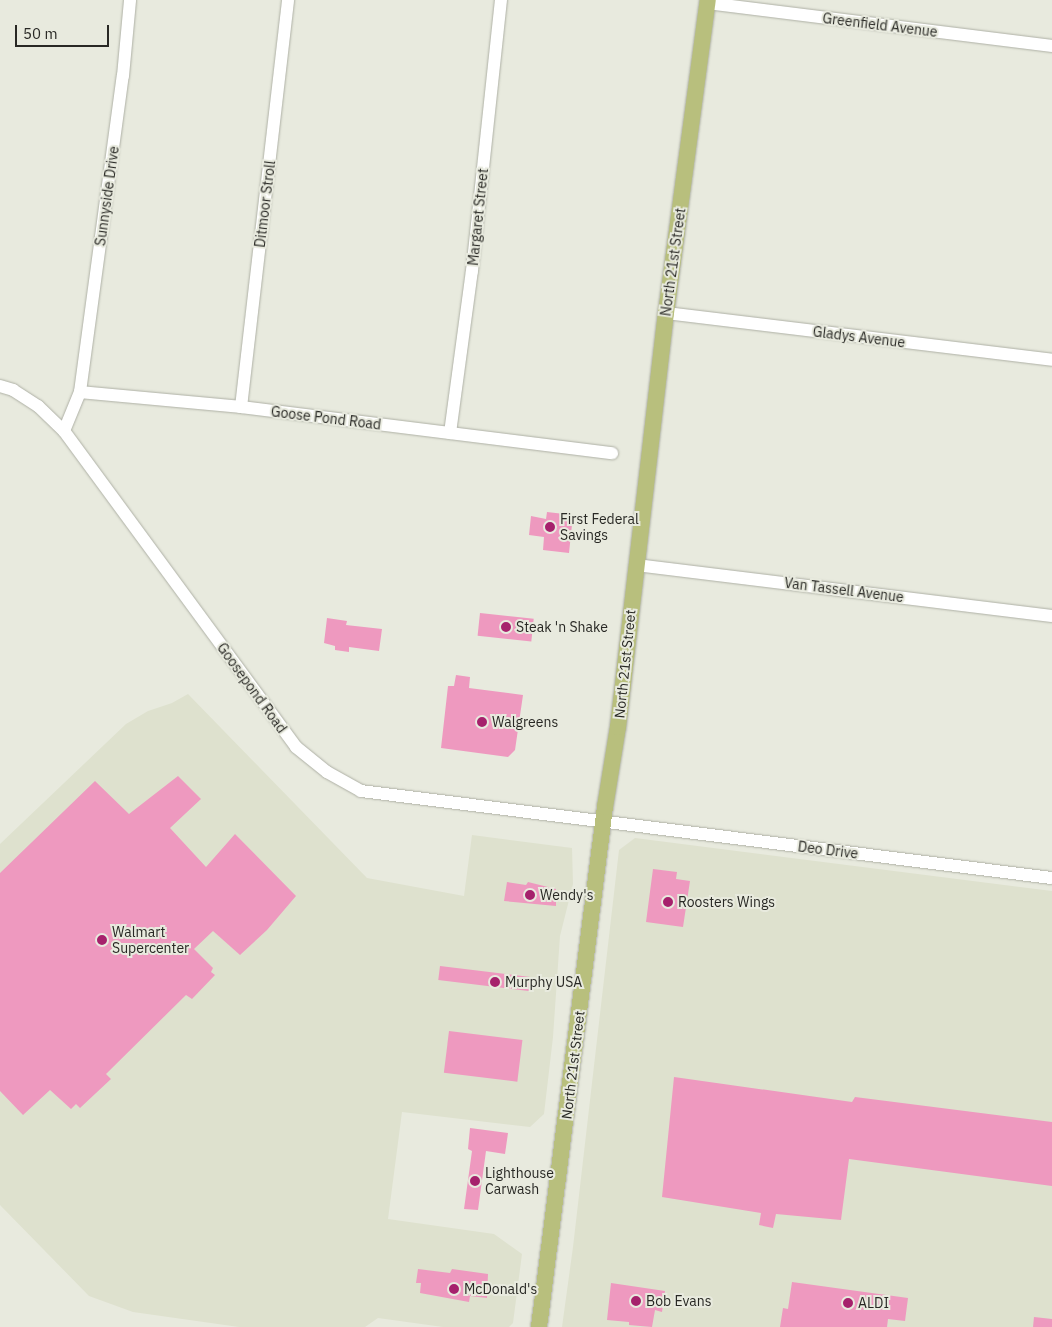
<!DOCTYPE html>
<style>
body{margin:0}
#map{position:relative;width:1052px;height:1327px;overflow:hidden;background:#e8eade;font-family:"IBM Plex Sans",sans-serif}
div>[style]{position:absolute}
.built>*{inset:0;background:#dee1ce}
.building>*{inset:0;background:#ee99bf;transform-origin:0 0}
.roads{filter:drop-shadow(0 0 1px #aeb0a5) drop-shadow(0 0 1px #aeb0a5)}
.minor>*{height:12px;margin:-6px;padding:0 6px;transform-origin:6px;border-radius:6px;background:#fff}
.major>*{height:16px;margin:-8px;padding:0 8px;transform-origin:8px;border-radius:8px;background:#b8bf7d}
.dots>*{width:14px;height:14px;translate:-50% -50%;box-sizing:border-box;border:2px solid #e8eade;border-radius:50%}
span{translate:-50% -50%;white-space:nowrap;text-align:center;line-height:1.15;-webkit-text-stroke:4px #e8eade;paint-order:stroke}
.street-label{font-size:14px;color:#282824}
.poi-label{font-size:14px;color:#282824}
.left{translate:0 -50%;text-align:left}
.scale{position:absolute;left:15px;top:25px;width:94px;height:22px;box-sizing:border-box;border:2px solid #282824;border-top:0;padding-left:6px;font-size:15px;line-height:18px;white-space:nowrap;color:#282824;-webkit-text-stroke:4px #e8eade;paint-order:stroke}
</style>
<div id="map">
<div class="built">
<i style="clip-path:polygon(188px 694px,367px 878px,464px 896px,472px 835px,572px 848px,573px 884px,560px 936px,553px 1037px,544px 1114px,530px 1127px,402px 1112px,388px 1219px,494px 1234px,522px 1254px,513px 1323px,509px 1327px,443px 1327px,378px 1318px,365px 1327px,239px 1327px,133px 1312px,89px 1296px,0 1205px,0 844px,126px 724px,148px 711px,172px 703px)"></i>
<i style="clip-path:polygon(635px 838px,1052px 891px,1052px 1327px,562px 1327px,573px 1247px,619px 850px)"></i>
</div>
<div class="building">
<i style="clip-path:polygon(547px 512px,573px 515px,569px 553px,543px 550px,544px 537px,529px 535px,531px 516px,546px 519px)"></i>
<i style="left:480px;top:613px;width:54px;height:23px;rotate:6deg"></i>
<i style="clip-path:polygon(327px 618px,347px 621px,346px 625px,382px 629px,379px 651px,349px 647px,349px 652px,335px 650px,335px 646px,324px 643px)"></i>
<i style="clip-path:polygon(456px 675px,470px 677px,469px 688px,523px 695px,515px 750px,508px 757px,441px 748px,448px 686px,454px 686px)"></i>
<i style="clip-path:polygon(178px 776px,201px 799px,170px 828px,206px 867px,235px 834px,296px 896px,267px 930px,240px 955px,213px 931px,194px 949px,213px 968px,211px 972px,215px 975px,192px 999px,186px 995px,106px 1074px,111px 1079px,80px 1108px,76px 1104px,71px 1109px,50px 1090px,23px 1115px,0 1091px,0 873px,95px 781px,129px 814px)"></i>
<i style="clip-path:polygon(653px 869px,677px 872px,676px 879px,690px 881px,683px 927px,646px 922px)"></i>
<i style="clip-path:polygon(507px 882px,526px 885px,528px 882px,556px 889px,556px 906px,504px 901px)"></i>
<i style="left:440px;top:966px;width:93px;height:14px;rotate:7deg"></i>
<i style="left:449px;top:1031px;width:74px;height:42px;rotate:7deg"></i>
<i style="clip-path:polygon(674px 1077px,852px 1102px,855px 1097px,1052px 1122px,1052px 1186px,849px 1159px,841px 1220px,776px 1214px,773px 1228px,759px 1225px,761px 1213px,662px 1197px)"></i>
<i style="clip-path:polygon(470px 1128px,508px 1133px,505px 1154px,486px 1151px,478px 1210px,464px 1209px,472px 1151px,468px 1149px)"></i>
<i style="clip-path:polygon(418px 1269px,450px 1273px,452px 1269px,488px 1274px,487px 1298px,470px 1296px,469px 1302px,420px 1293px,421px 1283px,416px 1283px)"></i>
<i style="clip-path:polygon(792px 1282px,908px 1298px,905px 1321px,888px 1319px,887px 1327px,780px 1327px,783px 1308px,788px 1309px)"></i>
<i style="clip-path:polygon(611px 1283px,665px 1291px,662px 1312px,655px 1310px,652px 1327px,629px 1325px,629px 1322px,607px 1320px)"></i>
<i style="clip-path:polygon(1034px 1317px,1052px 1319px,1052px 1327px,1033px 1327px)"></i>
</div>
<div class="roads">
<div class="minor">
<i style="left:707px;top:3px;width:348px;rotate:7.1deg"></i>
<i style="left:666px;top:313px;width:389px;rotate:6.9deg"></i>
<i style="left:0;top:386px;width:14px;rotate:17deg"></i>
<i style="left:13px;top:390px;width:30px;rotate:33deg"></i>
<i style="left:38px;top:406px;width:36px;rotate:44deg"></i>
<i style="left:64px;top:431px;width:392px;rotate:53.7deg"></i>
<i style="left:296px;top:747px;width:40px;rotate:39deg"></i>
<i style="left:327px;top:772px;width:39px;rotate:29deg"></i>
<i style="left:361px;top:791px;width:696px;rotate:7.18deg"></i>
<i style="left:80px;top:392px;width:319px;rotate:-82.3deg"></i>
<i style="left:123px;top:76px;width:76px;rotate:-84.7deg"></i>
<i style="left:241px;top:407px;width:410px;rotate:-83.4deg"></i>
<i style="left:64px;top:431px;width:42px;rotate:-67.7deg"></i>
<i style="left:80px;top:392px;width:162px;rotate:5.3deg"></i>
<i style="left:241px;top:407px;width:374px;rotate:7.1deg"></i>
<i style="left:450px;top:433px;width:163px;rotate:-82.3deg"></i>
<i style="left:472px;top:271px;width:273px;rotate:-83.9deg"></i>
<i style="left:636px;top:565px;width:419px;rotate:7deg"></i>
</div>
<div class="major">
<i style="left:539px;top:1327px;width:524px;rotate:-82.77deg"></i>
<i style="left:605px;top:807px;width:81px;rotate:-80.8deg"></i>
<i style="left:618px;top:727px;width:417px;rotate:-83.4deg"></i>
<i style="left:666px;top:313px;width:316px;rotate:-82.4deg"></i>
</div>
</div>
<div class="dots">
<i style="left:550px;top:527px;background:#a6216c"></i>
<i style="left:506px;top:627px;background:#a6216c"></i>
<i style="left:482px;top:722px;background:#a6216c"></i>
<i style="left:530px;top:895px;background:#a6216c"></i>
<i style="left:668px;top:902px;background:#a6216c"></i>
<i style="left:102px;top:940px;background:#a6216c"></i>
<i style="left:495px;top:982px;background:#a6216c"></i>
<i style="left:475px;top:1181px;background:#a6216c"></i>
<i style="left:454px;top:1289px;background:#a6216c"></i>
<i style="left:636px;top:1301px;background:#a6216c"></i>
<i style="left:848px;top:1303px;background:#a6216c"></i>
</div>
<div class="street-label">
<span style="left:880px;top:25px;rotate:7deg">Greenfield Avenue</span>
<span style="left:107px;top:196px;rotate:-82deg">Sunnyside Drive</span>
<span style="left:265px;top:204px;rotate:-83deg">Ditmoor Stroll</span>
<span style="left:478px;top:217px;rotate:-84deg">Margaret Street</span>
<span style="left:673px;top:262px;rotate:-82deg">North 21st Street</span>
<span style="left:859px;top:337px;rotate:7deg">Gladys Avenue</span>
<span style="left:326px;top:418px;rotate:7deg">Goose Pond Road</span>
<span style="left:844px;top:590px;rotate:7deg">Van Tassell Avenue</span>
<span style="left:625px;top:664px;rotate:-84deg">North 21st Street</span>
<span style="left:252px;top:688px;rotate:54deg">Goosepond Road</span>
<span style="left:828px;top:850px;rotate:7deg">Deo Drive</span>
<span style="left:573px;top:1065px;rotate:-83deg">North 21st Street</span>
</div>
<div class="poi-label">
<span class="left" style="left:560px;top:527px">First Federal<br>Savings</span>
<span class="left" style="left:516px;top:627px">Steak 'n Shake</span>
<span class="left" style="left:492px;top:722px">Walgreens</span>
<span class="left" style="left:540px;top:895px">Wendy's</span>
<span class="left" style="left:678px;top:902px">Roosters Wings</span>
<span class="left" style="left:112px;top:940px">Walmart<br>Supercenter</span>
<span class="left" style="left:505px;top:982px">Murphy USA</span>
<span class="left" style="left:485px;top:1181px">Lighthouse<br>Carwash</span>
<span class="left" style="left:464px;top:1289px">McDonald's</span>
<span class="left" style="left:646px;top:1301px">Bob Evans</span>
<span class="left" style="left:858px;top:1303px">ALDI</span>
</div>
<div class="scale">50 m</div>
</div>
